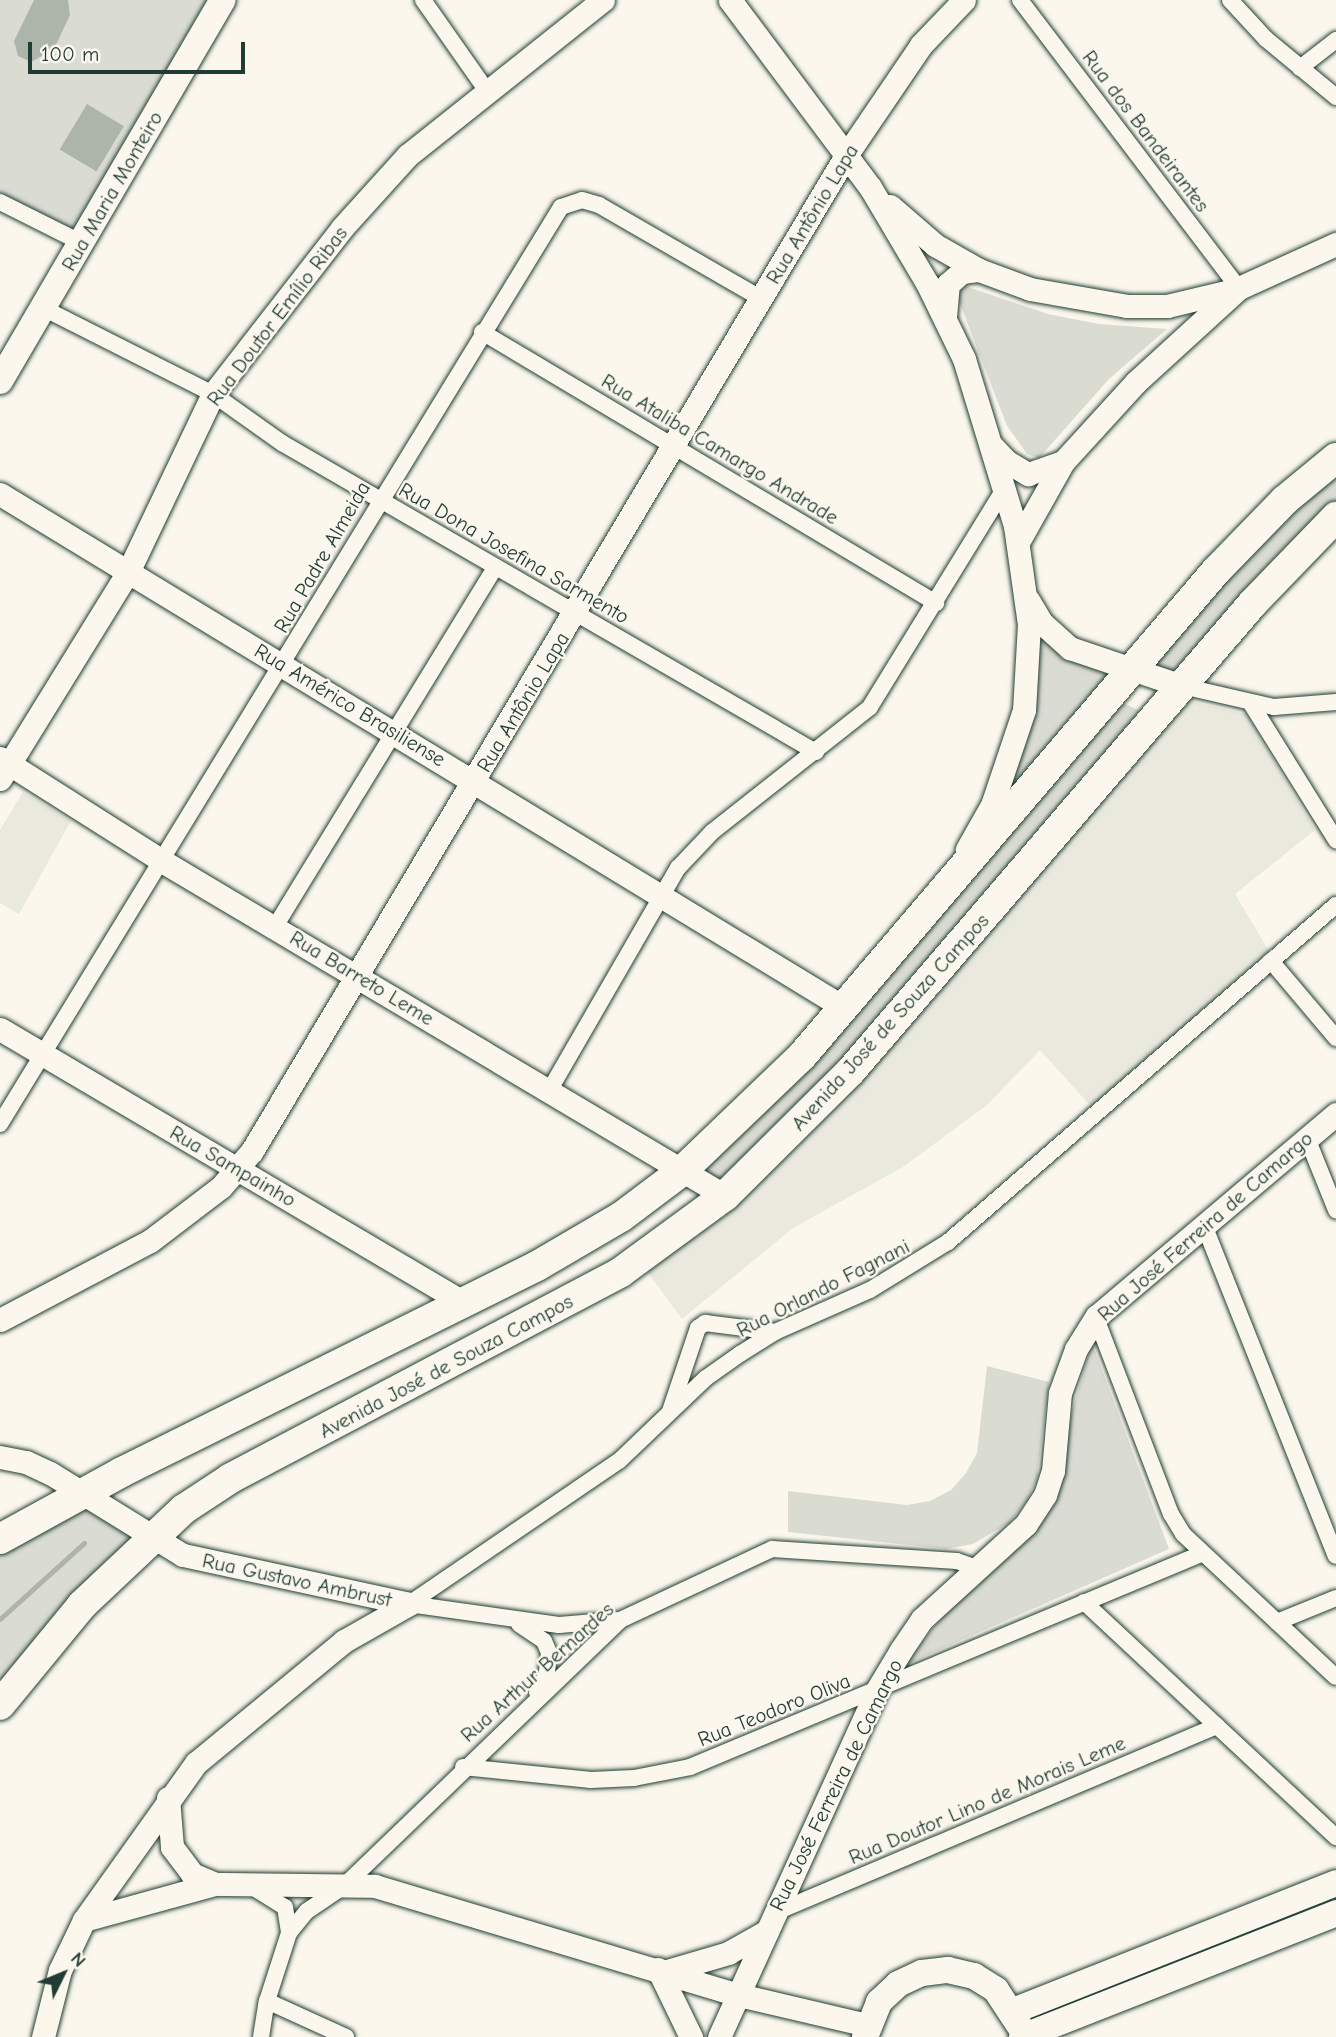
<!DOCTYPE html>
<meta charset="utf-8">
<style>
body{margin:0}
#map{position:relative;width:1336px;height:2037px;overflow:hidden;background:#fbf7ec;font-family:"Comic Neue",sans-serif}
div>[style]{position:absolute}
.built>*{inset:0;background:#eae9de}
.green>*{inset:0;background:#dbdcd1}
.water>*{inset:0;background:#adb4aa;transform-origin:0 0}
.stream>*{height:4.5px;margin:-2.25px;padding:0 2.25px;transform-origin:2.25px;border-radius:2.25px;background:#adb4aa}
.roads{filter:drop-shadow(0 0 2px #1f3d34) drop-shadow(0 0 2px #1f3d34)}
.street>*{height:16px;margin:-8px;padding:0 8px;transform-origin:8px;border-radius:8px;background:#fbf7ec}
.secondary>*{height:23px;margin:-11.5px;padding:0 11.5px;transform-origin:11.5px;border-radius:11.5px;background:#fbf7ec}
.primary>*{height:26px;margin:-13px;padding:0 13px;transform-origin:13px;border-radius:13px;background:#fbf7ec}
.highway>*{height:30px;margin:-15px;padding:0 15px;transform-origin:15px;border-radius:15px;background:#fbf7ec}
span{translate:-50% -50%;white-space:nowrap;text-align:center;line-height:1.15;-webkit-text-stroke:5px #fbf7ec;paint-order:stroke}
.street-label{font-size:21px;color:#1f3d34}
.north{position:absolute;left:28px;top:1939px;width:70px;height:70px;-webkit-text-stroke:5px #fbf7ec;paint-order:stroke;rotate:47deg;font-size:19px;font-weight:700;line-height:28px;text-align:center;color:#1f3d34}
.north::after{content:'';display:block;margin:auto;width:24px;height:32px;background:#1f3d34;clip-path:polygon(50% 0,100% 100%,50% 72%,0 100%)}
.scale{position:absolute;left:28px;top:42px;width:217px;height:32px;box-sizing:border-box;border:4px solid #1f3d34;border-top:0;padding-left:9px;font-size:21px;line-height:24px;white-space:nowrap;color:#1f3d34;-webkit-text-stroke:5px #fbf7ec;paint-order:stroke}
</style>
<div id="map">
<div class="built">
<i style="clip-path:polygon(1184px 700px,1246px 714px,1315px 830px,1235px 894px,1269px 951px,1097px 1113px,1040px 1050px,987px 1105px,903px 1167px,793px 1228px,682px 1319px,643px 1266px)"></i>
<i style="clip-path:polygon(23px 792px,71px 821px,19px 914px,0 903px,0 830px)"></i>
</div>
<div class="green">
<i style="clip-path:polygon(0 0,209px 0,76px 231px,0 194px)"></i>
<i style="clip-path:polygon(965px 286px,1048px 314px,1099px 324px,1167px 329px,1109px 379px,1039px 458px,1027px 454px,1007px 426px,957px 296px)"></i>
<i style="clip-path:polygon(1336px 465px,1336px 507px,1181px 677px,1147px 665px)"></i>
<i style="clip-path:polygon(1039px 630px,1115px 672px,1008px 806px,999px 801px)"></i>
<i style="clip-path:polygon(1113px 698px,1148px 715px,1046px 835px,724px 1189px,694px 1170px)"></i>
<i style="clip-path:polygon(1092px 1343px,1169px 1549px,907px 1664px,937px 1623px,1009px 1550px,1063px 1465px,1072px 1411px)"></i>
<i style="clip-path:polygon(987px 1366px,1049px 1382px,1037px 1478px,1026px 1502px,1009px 1523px,973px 1544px,946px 1549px,788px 1532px,788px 1491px,907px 1505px,930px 1501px,951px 1490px,966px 1473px,977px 1453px)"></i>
<i style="clip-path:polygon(88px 1500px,135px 1539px,9px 1669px,0 1685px,0 1551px)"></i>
</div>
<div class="water">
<i style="clip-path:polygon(34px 0,68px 0,70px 15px,54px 49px,31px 62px,18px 56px,14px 41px)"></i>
<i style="left:87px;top:104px;width:43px;height:53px;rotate:31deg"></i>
</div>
<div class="stream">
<i style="left:0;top:1619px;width:113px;rotate:-42.1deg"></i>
</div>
<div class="roads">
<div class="street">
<i style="left:423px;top:0;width:111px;rotate:54.9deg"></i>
<i style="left:1020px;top:0;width:362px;rotate:52.8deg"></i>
<i style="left:1230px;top:0;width:53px;rotate:47.3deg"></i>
<i style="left:1266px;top:39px;width:91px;rotate:39.6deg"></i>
<i style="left:1300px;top:68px;width:46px;rotate:-37.9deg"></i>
<i style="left:0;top:202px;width:92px;rotate:26.6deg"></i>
<i style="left:45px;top:309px;width:188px;rotate:26.8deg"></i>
<i style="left:213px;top:394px;width:85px;rotate:35.4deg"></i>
<i style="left:282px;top:443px;width:617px;rotate:30.06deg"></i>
<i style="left:482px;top:332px;width:529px;rotate:30.83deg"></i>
<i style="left:1182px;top:686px;width:94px;rotate:12.9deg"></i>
<i style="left:1274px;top:707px;width:62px;rotate:-4.6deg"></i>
<i style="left:1250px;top:702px;width:163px;rotate:58.1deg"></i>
<i style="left:276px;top:925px;width:420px;rotate:-58.5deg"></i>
<i style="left:1271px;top:961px;width:101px;rotate:49.8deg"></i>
<i style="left:549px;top:1091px;width:258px;rotate:-60deg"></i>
<i style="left:678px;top:868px;width:50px;rotate:-46.6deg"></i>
<i style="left:712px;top:832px;width:201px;rotate:-38.3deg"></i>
<i style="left:870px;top:707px;width:256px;rotate:-58.4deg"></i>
<i style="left:0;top:1124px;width:1075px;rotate:-58.54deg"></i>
<i style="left:561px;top:207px;width:22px;rotate:-18deg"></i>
<i style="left:582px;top:200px;width:18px;rotate:16deg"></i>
<i style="left:599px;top:205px;width:188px;rotate:30deg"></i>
<i style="left:1307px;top:1138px;width:78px;rotate:68.1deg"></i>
<i style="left:1204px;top:1225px;width:356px;rotate:68.3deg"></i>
<i style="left:1096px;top:1318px;width:210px;rotate:69.1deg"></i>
<i style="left:1171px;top:1514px;width:23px;rotate:59deg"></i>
<i style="left:1183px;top:1534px;width:209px;rotate:43.1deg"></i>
<i style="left:670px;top:1411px;width:88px;rotate:-71.4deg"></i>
<i style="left:698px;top:1328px;width:9px;rotate:-36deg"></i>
<i style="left:705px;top:1323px;width:71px;rotate:7.3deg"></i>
<i style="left:1084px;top:1602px;width:345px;rotate:43deg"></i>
<i style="left:409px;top:1604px;width:254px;rotate:-34.3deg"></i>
<i style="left:619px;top:1461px;width:120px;rotate:-43.7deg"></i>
<i style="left:706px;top:1378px;width:42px;rotate:-35.2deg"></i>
<i style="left:740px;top:1354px;width:41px;rotate:-32.2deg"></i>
<i style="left:775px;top:1332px;width:104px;rotate:-23.9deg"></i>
<i style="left:870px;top:1290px;width:92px;rotate:-31.6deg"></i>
<i style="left:948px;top:1242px;width:514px;rotate:-40.98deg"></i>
<i style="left:409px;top:1604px;width:151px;rotate:8deg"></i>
<i style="left:559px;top:1625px;width:61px;rotate:-4.7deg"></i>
<i style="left:1277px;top:1622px;width:64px;rotate:-22.1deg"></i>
<i style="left:519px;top:1624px;width:30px;rotate:34deg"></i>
<i style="left:544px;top:1641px;width:13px;rotate:67deg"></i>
<i style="left:549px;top:1653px;width:20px;rotate:96deg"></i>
<i style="left:547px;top:1673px;width:22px;rotate:117deg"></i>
<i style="left:463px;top:1767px;width:129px;rotate:5.8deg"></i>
<i style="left:591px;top:1780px;width:43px;rotate:-2.7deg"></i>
<i style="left:634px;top:1778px;width:57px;rotate:-11.1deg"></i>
<i style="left:690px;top:1767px;width:554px;rotate:-22.63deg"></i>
<i style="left:254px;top:1888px;width:36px;rotate:32deg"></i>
<i style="left:285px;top:1907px;width:26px;rotate:81deg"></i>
<i style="left:774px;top:1913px;width:481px;rotate:-22.9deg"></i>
<i style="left:267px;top:2001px;width:87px;rotate:24.5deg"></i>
<i style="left:261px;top:2037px;width:36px;rotate:-81deg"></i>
<i style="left:267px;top:2001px;width:71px;rotate:-72.1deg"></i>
<i style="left:289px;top:1933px;width:28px;rotate:-51deg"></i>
<i style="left:307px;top:1911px;width:45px;rotate:-34deg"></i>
<i style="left:344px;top:1886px;width:383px;rotate:-43.9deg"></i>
<i style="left:620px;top:1620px;width:168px;rotate:-25deg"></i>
<i style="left:772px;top:1549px;width:185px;rotate:3.7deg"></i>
<i style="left:957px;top:1561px;width:20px;rotate:20deg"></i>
</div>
<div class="secondary">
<i style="left:730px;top:0;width:234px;rotate:53.2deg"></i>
<i style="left:870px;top:187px;width:112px;rotate:59.3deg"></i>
<i style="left:927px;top:283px;width:85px;rotate:64deg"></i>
<i style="left:964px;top:359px;width:175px;rotate:73deg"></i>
<i style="left:1015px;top:526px;width:99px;rotate:81.9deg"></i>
<i style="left:1029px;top:624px;width:86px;rotate:93.3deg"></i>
<i style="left:1024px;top:710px;width:100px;rotate:108.6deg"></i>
<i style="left:992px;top:805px;width:51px;rotate:119.6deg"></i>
<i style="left:890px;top:206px;width:60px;rotate:40.9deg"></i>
<i style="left:935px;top:245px;width:51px;rotate:29.6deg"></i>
<i style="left:979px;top:270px;width:54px;rotate:20.4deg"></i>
<i style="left:1030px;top:289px;width:98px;rotate:9.9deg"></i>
<i style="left:1127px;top:306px;width:40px"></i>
<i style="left:1167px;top:306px;width:65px;rotate:-13.4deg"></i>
<i style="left:945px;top:317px;width:33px;rotate:-85deg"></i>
<i style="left:948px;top:284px;width:18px;rotate:-41deg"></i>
<i style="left:962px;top:272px;width:17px;rotate:-7deg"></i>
<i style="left:993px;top:447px;width:19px;rotate:47deg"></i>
<i style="left:1006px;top:461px;width:26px;rotate:31deg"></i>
<i style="left:1028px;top:474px;width:37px;rotate:-19deg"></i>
<i style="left:0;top:494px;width:987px;rotate:31.32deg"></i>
<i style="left:1018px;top:542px;width:92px;rotate:-60.6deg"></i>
<i style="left:1063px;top:462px;width:108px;rotate:-47.6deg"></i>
<i style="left:1136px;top:382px;width:139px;rotate:-42.4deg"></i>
<i style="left:1239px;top:288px;width:107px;rotate:-24.4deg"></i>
<i style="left:1028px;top:600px;width:27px;rotate:59deg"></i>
<i style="left:1042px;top:623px;width:38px;rotate:42deg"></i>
<i style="left:1070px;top:648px;width:118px;rotate:18.7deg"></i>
<i style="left:0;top:758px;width:192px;rotate:32.4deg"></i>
<i style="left:162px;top:861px;width:655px;rotate:30.75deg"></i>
<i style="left:0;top:779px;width:246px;rotate:-58.3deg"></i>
<i style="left:129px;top:570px;width:195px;rotate:-64.5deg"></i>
<i style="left:213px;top:394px;width:210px;rotate:-52.1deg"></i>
<i style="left:342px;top:228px;width:98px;rotate:-47.9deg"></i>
<i style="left:408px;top:155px;width:249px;rotate:-38.5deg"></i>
<i style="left:0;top:1029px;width:541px;rotate:30.55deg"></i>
<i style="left:0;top:1320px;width:170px;rotate:-27.8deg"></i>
<i style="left:150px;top:1241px;width:89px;rotate:-37.3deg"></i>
<i style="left:221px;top:1187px;width:48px;rotate:-49.3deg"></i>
<i style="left:252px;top:1151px;width:1157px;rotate:-59.18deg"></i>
<i style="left:845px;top:157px;width:135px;rotate:-55.8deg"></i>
<i style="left:921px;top:45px;width:62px;rotate:-46.3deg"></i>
<i style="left:0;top:1457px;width:26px;rotate:11deg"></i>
<i style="left:26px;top:1462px;width:26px;rotate:25deg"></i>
<i style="left:50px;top:1473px;width:156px;rotate:31.7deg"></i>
<i style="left:183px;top:1555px;width:231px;rotate:12.2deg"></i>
<i style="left:168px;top:1798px;width:49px;rotate:85.3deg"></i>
<i style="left:172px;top:1847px;width:34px;rotate:53deg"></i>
<i style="left:192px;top:1874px;width:25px;rotate:23deg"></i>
<i style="left:84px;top:1920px;width:136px;rotate:-15.4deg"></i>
<i style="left:215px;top:1884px;width:160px;rotate:0.7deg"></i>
<i style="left:375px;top:1886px;width:380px;rotate:16.7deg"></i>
<i style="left:739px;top:1995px;width:131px;rotate:13.2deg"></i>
<i style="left:658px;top:1969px;width:76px;rotate:64.1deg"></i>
<i style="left:667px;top:1971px;width:64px;rotate:-16.4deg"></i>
<i style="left:728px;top:1953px;width:45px;rotate:-29.4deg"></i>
<i style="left:43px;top:2037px;width:69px;rotate:-75.8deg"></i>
<i style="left:60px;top:1970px;width:55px;rotate:-64.4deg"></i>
<i style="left:84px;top:1920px;width:193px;rotate:-54.5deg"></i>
<i style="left:196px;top:1763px;width:192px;rotate:-39.5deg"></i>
<i style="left:344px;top:1641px;width:75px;rotate:-29.6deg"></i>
<i style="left:719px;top:2037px;width:381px;rotate:-65.5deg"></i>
<i style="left:877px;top:1690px;width:47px;rotate:-59deg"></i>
<i style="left:901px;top:1650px;width:37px;rotate:-56deg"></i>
<i style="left:922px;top:1619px;width:141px;rotate:-42.4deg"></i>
<i style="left:1026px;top:1524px;width:35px;rotate:-57deg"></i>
<i style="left:1045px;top:1495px;width:25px;rotate:-72deg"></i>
<i style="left:1053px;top:1471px;width:78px;rotate:-84.9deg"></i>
<i style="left:1060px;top:1393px;width:47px;rotate:-70deg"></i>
<i style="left:1076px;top:1349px;width:39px;rotate:-58deg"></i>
<i style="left:1097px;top:1316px;width:313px;rotate:-40.2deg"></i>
</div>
<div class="primary">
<i style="left:0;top:381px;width:441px;rotate:-59.7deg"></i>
<i style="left:1013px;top:2011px;width:347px;rotate:-21.6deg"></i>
<i style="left:865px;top:2037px;width:38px;rotate:-68deg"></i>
<i style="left:879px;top:2002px;width:26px;rotate:-43deg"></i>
<i style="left:898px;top:1984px;width:26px;rotate:-25deg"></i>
<i style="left:922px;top:1973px;width:26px;rotate:-7deg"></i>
<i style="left:948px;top:1970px;width:27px;rotate:13deg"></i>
<i style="left:974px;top:1976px;width:26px;rotate:32deg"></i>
<i style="left:996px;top:1990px;width:42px;rotate:56.7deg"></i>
<i style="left:1022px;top:2037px;width:338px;rotate:-21.5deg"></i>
</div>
<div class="highway">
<i style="left:0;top:1539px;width:139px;rotate:-28.8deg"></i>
<i style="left:122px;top:1472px;width:463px;rotate:-26.4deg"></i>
<i style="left:537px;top:1266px;width:97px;rotate:-30.3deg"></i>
<i style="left:621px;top:1217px;width:76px;rotate:-37deg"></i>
<i style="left:682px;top:1171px;width:166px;rotate:-43.8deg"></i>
<i style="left:802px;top:1056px;width:638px;rotate:-49.52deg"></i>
<i style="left:1216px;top:571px;width:99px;rotate:-45.8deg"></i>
<i style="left:1285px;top:500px;width:66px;rotate:-39.5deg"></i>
<i style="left:0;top:1705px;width:129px;rotate:-50.6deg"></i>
<i style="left:82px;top:1605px;width:140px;rotate:-43.3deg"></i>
<i style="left:184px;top:1509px;width:56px;rotate:-33.4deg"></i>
<i style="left:231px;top:1478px;width:441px;rotate:-27.8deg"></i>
<i style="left:621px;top:1272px;width:129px;rotate:-36.2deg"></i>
<i style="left:725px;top:1196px;width:176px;rotate:-44.8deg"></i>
<i style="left:850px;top:1072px;width:618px;rotate:-49.33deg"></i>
<i style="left:1253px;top:603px;width:120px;rotate:-46deg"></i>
</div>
</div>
<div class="street-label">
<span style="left:1146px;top:131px;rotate:53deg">Rua dos Bandeirantes</span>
<span style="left:112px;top:191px;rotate:-60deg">Rua Maria Monteiro</span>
<span style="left:812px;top:214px;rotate:-59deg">Rua Antônio Lapa</span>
<span style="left:277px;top:316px;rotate:-53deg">Rua Doutor Emílio Ribas</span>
<span style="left:720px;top:449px;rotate:31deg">Rua Ataliba Camargo Andrade</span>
<span style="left:514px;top:553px;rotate:30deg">Rua Dona Josefina Sarmento</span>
<span style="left:322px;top:557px;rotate:-60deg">Rua Padre Almeida</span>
<span style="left:523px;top:702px;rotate:-59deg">Rua Antônio Lapa</span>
<span style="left:350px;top:705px;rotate:31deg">Rua Américo Brasiliense</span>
<span style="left:362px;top:978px;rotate:31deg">Rua Barreto Leme</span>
<span style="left:890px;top:1022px;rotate:-48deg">Avenida José de Souza Campos</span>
<span style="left:233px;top:1166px;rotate:30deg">Rua Sampainho</span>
<span style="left:1205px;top:1226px;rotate:-41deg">Rua José Ferreira de Camargo</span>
<span style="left:823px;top:1288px;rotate:-27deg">Rua Orlando Fagnani</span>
<span style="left:446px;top:1366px;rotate:-28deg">Avenida José de Souza Campos</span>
<span style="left:297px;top:1580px;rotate:12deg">Rua Gustavo Ambrust</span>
<span style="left:537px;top:1672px;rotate:-42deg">Rua Arthur Bernardes</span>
<span style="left:774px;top:1710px;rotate:-22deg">Rua Teodoro Oliva</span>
<span style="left:836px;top:1785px;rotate:-64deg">Rua José Ferreira de Camargo</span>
<span style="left:987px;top:1800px;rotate:-23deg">Rua Doutor Lino de Morais Leme</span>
</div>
<div class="north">N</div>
<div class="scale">100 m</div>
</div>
